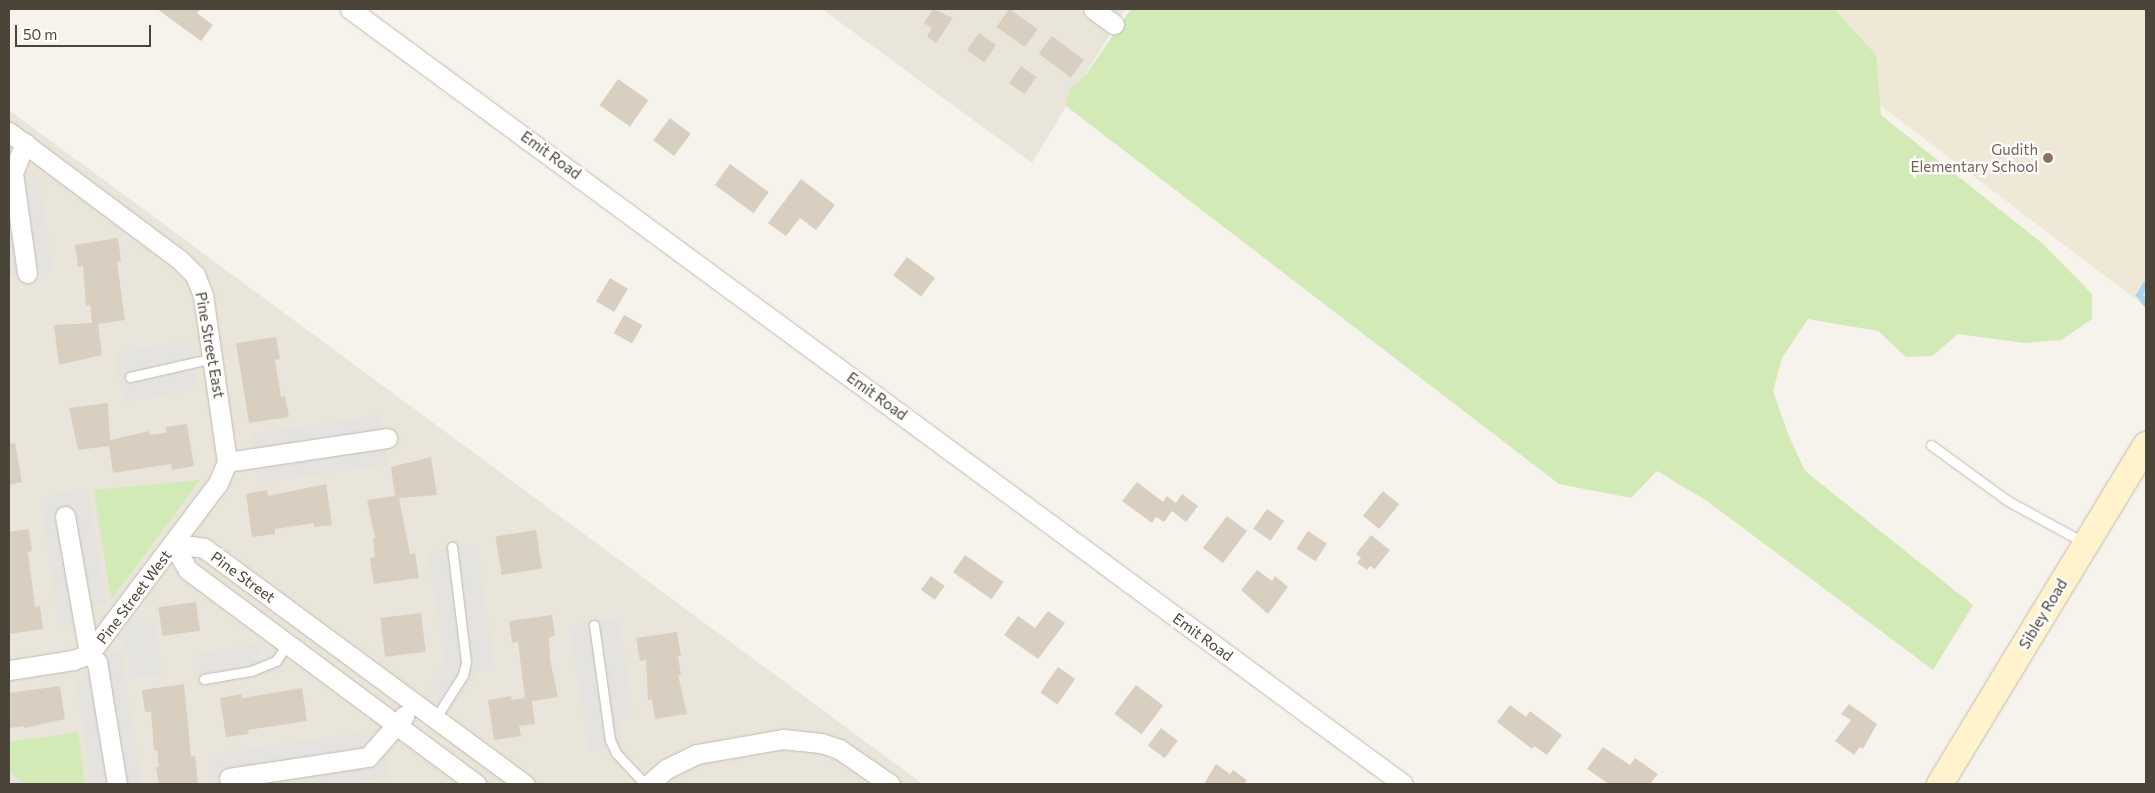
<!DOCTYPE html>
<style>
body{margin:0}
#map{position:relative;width:2155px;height:793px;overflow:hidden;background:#f6f3ec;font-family:Commissioner,sans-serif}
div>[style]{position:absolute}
.residential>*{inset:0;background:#eae5da}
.education>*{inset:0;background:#efe8d6}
.green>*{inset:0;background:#d2eab5}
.parking>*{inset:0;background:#e5e3e0}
.stream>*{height:5.5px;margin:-2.75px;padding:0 2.75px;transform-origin:2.75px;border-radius:2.75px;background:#a9d4f2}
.building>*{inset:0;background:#d8cfc1;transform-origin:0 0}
.roads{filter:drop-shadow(0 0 1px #c2bbae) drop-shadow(0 0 1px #c2bbae)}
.service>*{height:9px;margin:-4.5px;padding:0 4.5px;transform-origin:4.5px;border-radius:4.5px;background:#fff}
.minor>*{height:19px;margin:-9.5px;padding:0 9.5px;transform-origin:9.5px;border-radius:9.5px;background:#fff}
.secondary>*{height:26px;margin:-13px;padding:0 13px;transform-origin:13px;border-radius:13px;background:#fff3cd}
.dots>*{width:14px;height:14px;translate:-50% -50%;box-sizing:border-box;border:2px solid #fff;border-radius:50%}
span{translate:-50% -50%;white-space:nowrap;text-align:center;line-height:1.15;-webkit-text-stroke:4.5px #fff;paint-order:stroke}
.education-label{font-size:15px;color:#785e54}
.right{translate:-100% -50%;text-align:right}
.street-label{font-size:15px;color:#4b4439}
.frame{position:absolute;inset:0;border:10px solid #4b4439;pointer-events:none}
.scale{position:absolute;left:15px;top:25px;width:136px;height:22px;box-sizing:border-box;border:2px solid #4b4439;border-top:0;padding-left:6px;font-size:15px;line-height:18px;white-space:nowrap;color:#4b4439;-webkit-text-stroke:4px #fff;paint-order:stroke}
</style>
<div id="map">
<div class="residential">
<i style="clip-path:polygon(822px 9px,1125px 9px,1032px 163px)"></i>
<i style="clip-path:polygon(9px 110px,923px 784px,9px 784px)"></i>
</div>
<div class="education">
<i style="clip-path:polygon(1753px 9px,2146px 9px,2146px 307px)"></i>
</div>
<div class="green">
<i style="clip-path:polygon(1131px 9px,1834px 9px,1876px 55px,1881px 115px,2042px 243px,2092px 294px,2092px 319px,2061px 340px,2024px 343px,1958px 334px,1932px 356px,1906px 357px,1878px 331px,1808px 319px,1782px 358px,1773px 391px,1788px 434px,1805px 471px,1973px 605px,1933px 670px,1707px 501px,1657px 471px,1631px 498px,1559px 484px,1066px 106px,1070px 89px,1085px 76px)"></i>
<i style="clip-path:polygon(200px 480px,111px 600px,94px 490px)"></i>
<i style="clip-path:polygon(78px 732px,85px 784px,25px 784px,9px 772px,9px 742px)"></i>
</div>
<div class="parking">
<i style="clip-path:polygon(39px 177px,53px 271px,9px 277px,9px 181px)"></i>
<i style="clip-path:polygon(190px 341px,198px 390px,124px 401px,117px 373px,117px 352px)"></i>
<i style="clip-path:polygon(379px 415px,388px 443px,386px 465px,257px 483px,252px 434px)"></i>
<i style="clip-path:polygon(71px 490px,88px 490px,106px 602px,93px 605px,91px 613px,75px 628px,72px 623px,59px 626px,40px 498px)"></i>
<i style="clip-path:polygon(477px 545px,495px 668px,480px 671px,453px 708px,426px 688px,445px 664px,428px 553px,448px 547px)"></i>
<i style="clip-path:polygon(619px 619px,634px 717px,622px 721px,620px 726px,623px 746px,589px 752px,570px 627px,587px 621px)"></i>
<i style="clip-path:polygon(132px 622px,156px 623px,162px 674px,131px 677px,124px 634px)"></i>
<i style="clip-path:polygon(256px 644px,260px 658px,264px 658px,271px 650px,286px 659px,284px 671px,198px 687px,192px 661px,195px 654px)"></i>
<i style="clip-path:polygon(121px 650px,142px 784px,91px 784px,76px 681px,88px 680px,88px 674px,108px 652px)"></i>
<i style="clip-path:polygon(361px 732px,364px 744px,385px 755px,388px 777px,342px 784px,210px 784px,209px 755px)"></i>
</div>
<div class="stream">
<i style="left:2146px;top:285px;width:12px;rotate:121deg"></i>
<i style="left:2140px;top:295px;width:11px;rotate:56deg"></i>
</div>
<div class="building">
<i style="clip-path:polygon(157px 9px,201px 9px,197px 13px,213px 25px,201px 41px)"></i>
<i style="clip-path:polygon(933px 9px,953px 18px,936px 43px,927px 36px,932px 28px,924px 23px)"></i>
<i style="left:1009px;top:9px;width:35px;height:22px;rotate:35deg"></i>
<i style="left:979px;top:33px;width:21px;height:21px;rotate:35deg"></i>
<i style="left:1052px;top:36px;width:40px;height:22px;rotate:37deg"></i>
<i style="left:1021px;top:66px;width:19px;height:21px;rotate:35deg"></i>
<i style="left:618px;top:79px;width:37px;height:32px;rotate:35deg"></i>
<i style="left:670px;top:118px;width:26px;height:28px;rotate:37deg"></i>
<i style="left:730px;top:164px;width:48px;height:26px;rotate:36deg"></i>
<i style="clip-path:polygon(801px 179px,835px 205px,816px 230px,800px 218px,786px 236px,768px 223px)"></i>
<i style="clip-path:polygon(118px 238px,121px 261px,117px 262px,125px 320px,98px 324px,102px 355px,59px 365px,54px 325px,92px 323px,90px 305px,86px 306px,83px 266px,78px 267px,75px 245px)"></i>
<i style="left:907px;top:257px;width:35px;height:23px;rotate:37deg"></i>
<i style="left:610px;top:278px;width:21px;height:27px;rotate:31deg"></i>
<i style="left:624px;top:315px;width:21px;height:21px;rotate:29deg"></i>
<i style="clip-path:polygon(276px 337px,280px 359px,275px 360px,281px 397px,285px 396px,289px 417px,249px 423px,236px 343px)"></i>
<i style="clip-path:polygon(108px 403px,110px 440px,150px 431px,150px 435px,166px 433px,166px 427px,187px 424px,194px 466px,172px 470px,171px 464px,113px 473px,109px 446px,78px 450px,69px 408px)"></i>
<i style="clip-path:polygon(15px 443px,22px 482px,9px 485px,9px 444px)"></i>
<i style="clip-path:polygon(431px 457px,437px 495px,399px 498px,410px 554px,415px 553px,419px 578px,374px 584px,370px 558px,375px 557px,373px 539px,375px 538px,367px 500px,395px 496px,391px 467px)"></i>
<i style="clip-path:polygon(1137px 482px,1163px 502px,1167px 496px,1176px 503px,1182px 494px,1198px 506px,1186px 522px,1172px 511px,1164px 522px,1156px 517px,1152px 523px,1122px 501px)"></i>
<i style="clip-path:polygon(326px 484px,332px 525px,314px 527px,314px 523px,275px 529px,275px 534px,252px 537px,246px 494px,267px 490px,268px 496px)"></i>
<i style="left:1383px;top:491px;width:21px;height:32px;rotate:39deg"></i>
<i style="left:1267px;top:509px;width:21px;height:24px;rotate:35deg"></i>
<i style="left:1227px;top:516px;width:25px;height:40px;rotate:37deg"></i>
<i style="clip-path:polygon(29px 529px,32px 551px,28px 552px,35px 607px,40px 606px,43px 629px,9px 634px,9px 532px)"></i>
<i style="left:536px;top:530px;width:39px;height:41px;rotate:81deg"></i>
<i style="left:1308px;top:531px;width:23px;height:21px;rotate:34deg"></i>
<i style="clip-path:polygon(1371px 535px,1390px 550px,1375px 569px,1370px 566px,1367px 570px,1357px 563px,1361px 558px,1356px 554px)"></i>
<i style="left:965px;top:555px;width:47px;height:21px;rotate:35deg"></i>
<i style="clip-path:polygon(1257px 570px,1272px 581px,1275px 576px,1288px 587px,1268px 614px,1241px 590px)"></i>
<i style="left:931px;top:576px;width:17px;height:17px;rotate:36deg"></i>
<i style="left:196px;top:602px;width:29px;height:38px;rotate:82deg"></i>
<i style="clip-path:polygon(1048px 611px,1065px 623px,1038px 659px,1004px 635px,1018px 616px,1035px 628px)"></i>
<i style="left:421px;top:613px;width:39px;height:41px;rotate:83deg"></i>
<i style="clip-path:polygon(552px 615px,555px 636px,549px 637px,550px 659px,558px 697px,532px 701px,535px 724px,519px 726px,521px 736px,494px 740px,488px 700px,511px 696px,512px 700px,525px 698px,518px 642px,512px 643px,509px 621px)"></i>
<i style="clip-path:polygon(677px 632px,681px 656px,678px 656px,681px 675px,678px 675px,687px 714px,655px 719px,652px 699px,648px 700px,646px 660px,640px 661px,636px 638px)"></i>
<i style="left:1058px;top:667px;width:21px;height:31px;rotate:35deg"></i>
<i style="clip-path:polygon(184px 684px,191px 757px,195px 756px,198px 784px,159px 784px,156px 767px,159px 767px,157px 750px,154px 750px,151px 712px,145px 712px,142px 690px)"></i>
<i style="left:1136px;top:685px;width:34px;height:36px;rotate:37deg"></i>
<i style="clip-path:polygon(60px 686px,65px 719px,25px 728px,24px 726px,9px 728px,9px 693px)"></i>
<i style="clip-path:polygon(302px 688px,307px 721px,248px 730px,249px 734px,226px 737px,220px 698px,241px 694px,242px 698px)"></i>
<i style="clip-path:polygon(1849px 704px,1877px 724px,1863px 749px,1860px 747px,1854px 755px,1835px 741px,1851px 720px,1841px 714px)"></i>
<i style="clip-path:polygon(1510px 705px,1526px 717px,1530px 711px,1562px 735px,1547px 755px,1534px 746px,1532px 749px,1497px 722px)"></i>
<i style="left:1161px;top:728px;width:21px;height:22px;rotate:37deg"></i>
<i style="clip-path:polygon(1603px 747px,1630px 765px,1635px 758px,1658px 774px,1650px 784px,1609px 784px,1587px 769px)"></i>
<i style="clip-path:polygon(1216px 764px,1230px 774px,1233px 770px,1247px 780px,1244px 784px,1204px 784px)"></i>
</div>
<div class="roads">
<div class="service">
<i style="left:130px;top:377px;width:85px;rotate:-12.9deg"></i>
<i style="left:1931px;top:445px;width:95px;rotate:36deg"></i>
<i style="left:2008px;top:501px;width:85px;rotate:28.7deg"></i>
<i style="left:594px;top:625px;width:116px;rotate:82.1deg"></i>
<i style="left:610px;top:740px;width:14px;rotate:65deg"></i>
<i style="left:616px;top:753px;width:42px;rotate:46.9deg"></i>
<i style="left:204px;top:679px;width:48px;rotate:-9.7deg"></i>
<i style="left:251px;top:671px;width:27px;rotate:-22deg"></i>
<i style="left:276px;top:661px;width:20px;rotate:-57deg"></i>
<i style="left:435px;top:719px;width:52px;rotate:-57.5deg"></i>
<i style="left:463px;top:675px;width:13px;rotate:-77deg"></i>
<i style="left:466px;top:662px;width:116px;rotate:-96.9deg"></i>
</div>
<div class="minor">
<i style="left:350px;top:9px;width:1307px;rotate:36.35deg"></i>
<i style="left:1093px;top:9px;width:26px;rotate:36deg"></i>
<i style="left:9px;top:132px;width:212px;rotate:36.8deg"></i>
<i style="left:179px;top:259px;width:23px;rotate:45deg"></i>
<i style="left:195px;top:275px;width:22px;rotate:68deg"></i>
<i style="left:203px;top:295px;width:169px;rotate:81.8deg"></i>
<i style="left:227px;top:462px;width:23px;rotate:113deg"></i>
<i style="left:218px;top:483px;width:214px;rotate:127deg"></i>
<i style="left:89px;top:654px;width:17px;rotate:159deg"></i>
<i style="left:73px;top:660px;width:65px;rotate:171.1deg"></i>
<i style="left:25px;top:143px;width:32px;rotate:112deg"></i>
<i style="left:13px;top:173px;width:101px;rotate:82deg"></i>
<i style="left:227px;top:462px;width:162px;rotate:-8.5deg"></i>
<i style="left:65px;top:516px;width:140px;rotate:80.1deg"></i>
<i style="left:89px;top:654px;width:11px;rotate:45deg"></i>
<i style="left:97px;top:662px;width:124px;rotate:80.7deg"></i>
<i style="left:173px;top:544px;width:31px;rotate:7deg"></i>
<i style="left:204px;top:548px;width:398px;rotate:36.4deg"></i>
<i style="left:173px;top:544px;width:30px;rotate:60deg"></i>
<i style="left:188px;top:570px;width:359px;rotate:36.6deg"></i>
<i style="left:229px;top:778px;width:141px;rotate:-8.6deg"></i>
<i style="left:368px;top:757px;width:55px;rotate:-48.7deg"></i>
<i style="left:649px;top:784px;width:23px;rotate:-41deg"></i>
<i style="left:666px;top:769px;width:34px;rotate:-26deg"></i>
<i style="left:697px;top:754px;width:87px;rotate:-9.9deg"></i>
<i style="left:783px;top:739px;width:38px;rotate:6deg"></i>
<i style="left:821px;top:743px;width:19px;rotate:18deg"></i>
<i style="left:839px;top:749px;width:62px;rotate:34.5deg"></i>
</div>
<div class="secondary">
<i style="left:1940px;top:784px;width:397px;rotate:-58.7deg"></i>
</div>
</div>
<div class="dots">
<i style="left:2048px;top:158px;background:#8d6e63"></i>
</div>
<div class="education-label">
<span class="right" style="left:2038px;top:158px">Gudith<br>Elementary School</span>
</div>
<div class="street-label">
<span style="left:551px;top:155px;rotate:36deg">Emit Road</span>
<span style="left:210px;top:345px;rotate:80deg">Pine Street East</span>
<span style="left:877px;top:396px;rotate:36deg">Emit Road</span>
<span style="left:243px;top:577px;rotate:36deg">Pine Street</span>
<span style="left:134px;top:597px;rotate:-53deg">Pine Street West</span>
<span style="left:2043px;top:614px;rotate:-59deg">Sibley Road</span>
<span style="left:1203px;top:637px;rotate:36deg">Emit Road</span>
</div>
<div class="frame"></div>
<div class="scale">50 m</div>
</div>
